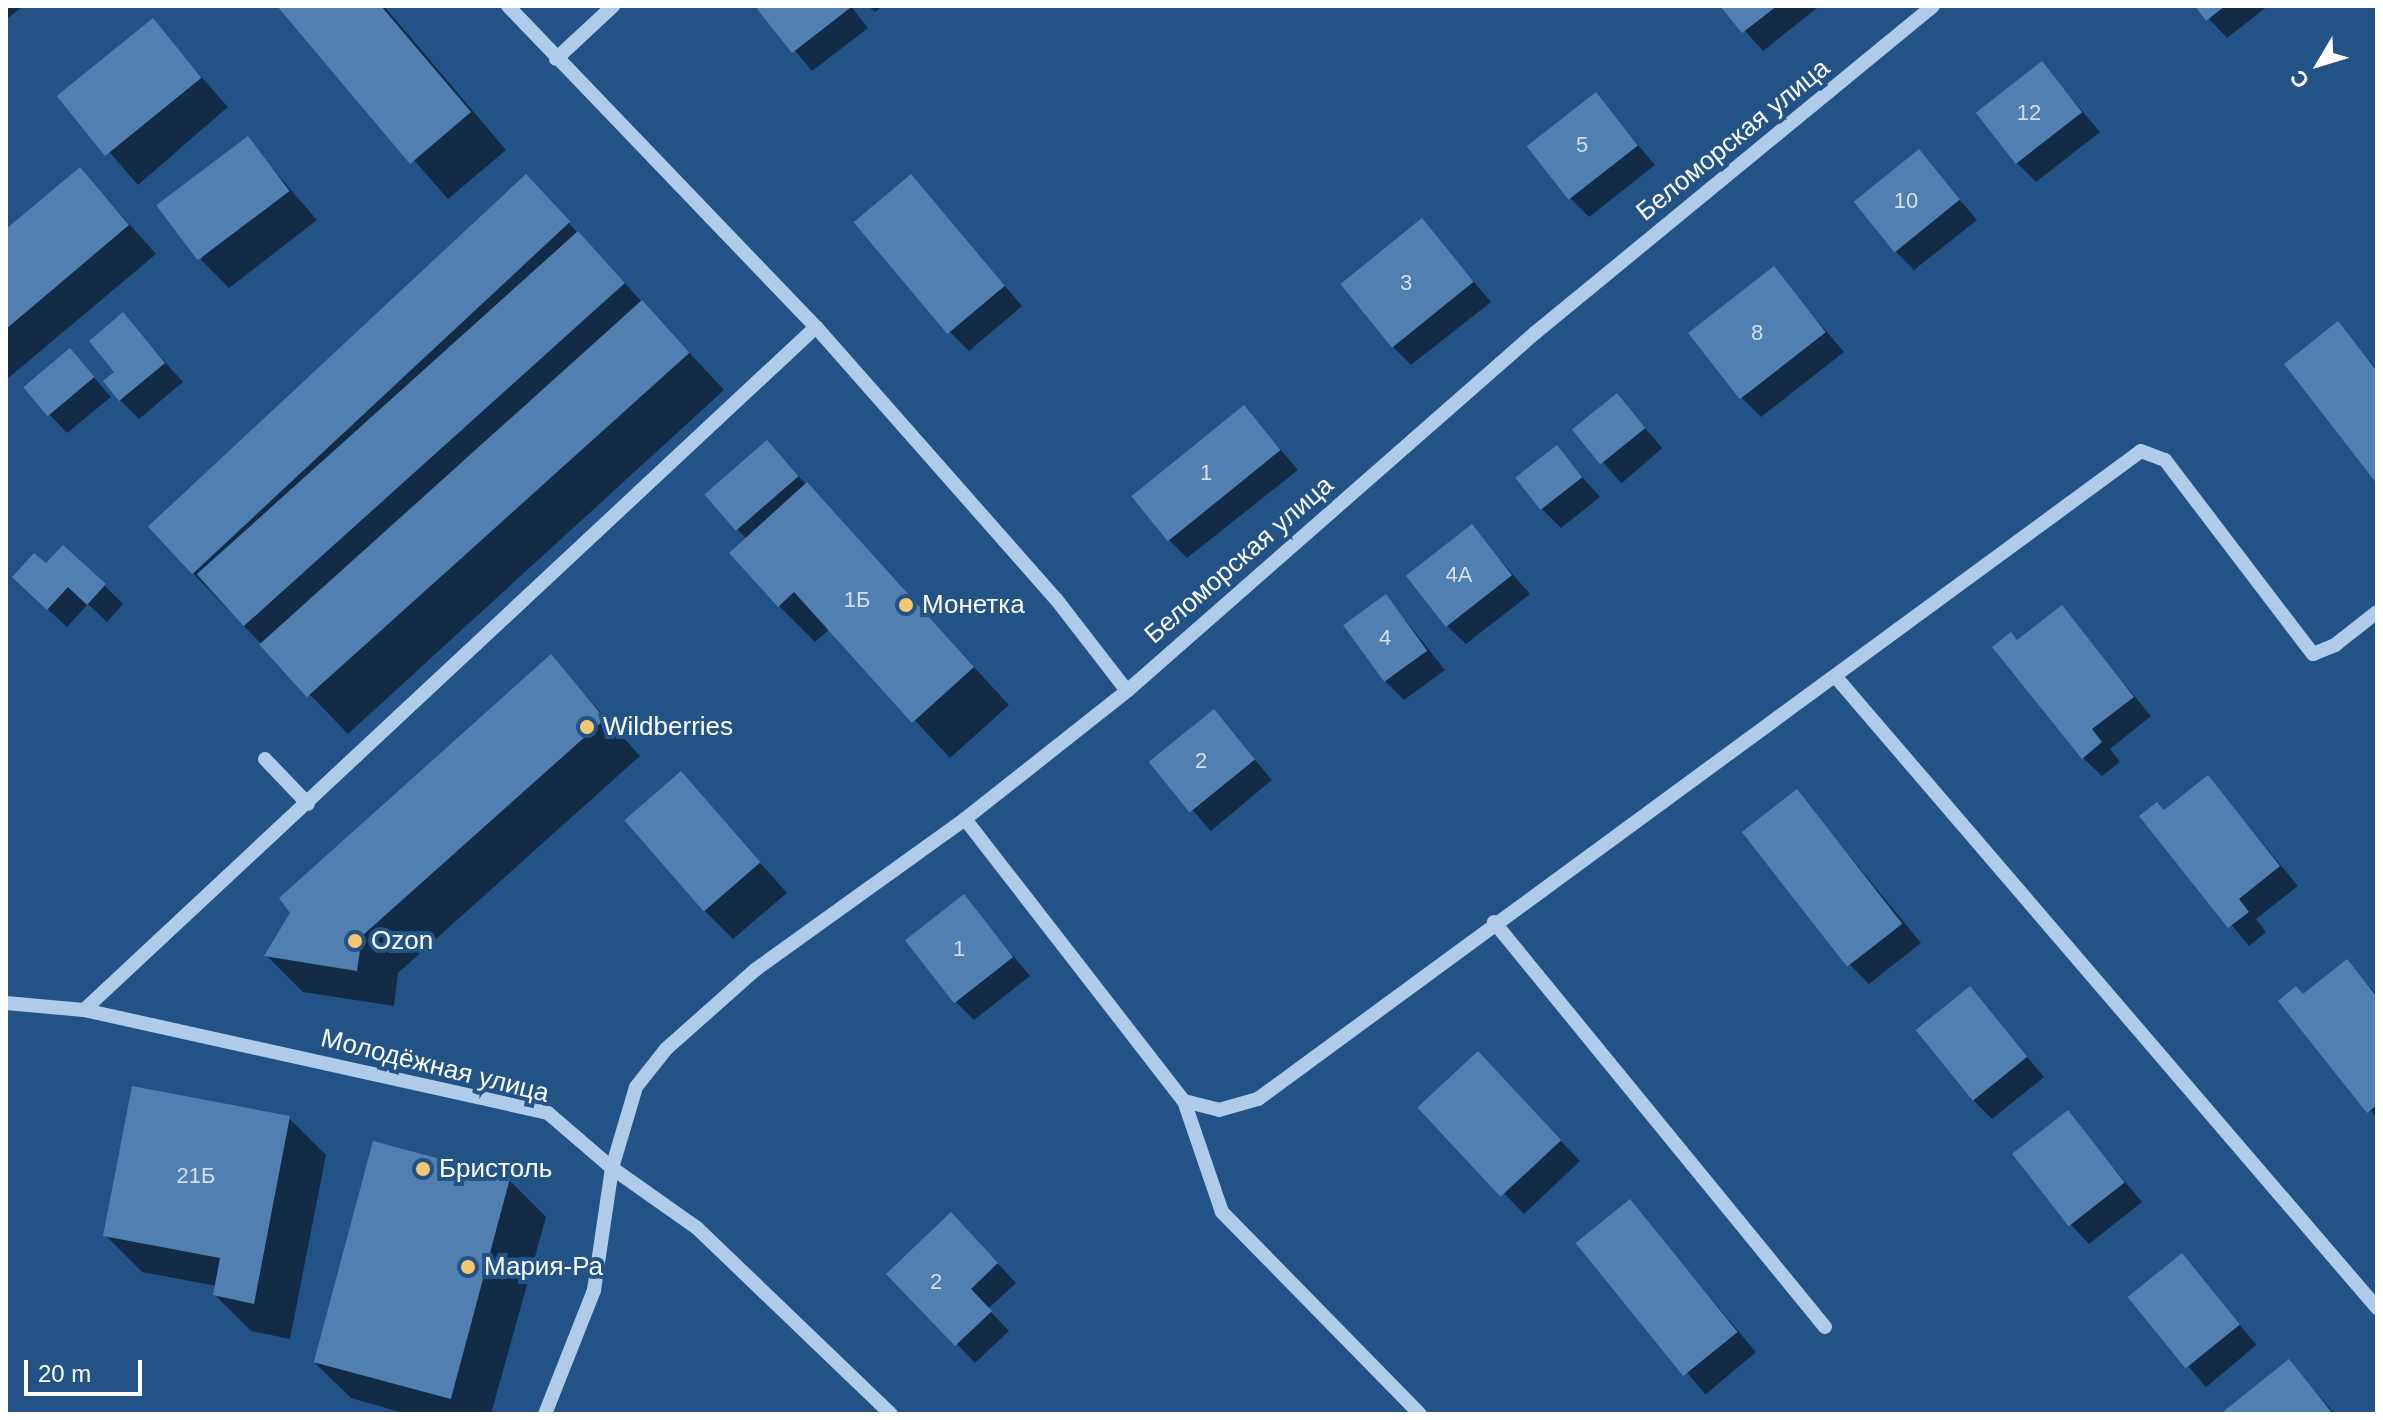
<!DOCTYPE html>
<meta charset="utf-8">
<style>
body{margin:0}
#map{position:relative;width:2383px;height:1420px;overflow:hidden;background:#235386;font-family:Arial,sans-serif}
div>[style]{position:absolute}
.shadow>*{inset:0;background:#0007;transform-origin:0 0}
.building>*{inset:0;background:#507fb0;transform-origin:0 0}
.minor>*{height:14px;margin:-7px;padding:0 7px;transform-origin:7px;border-radius:7px;background:#aecbe9}
.dots>*{width:22px;height:22px;translate:-50% -50%;box-sizing:border-box;border:4px solid #235386;border-radius:50%}
span{translate:-50% -50%;white-space:nowrap;text-align:center;line-height:1.15;-webkit-text-stroke:8px #235386;paint-order:stroke}
.number-label{font-size:22px;color:#d3dfeb}
.number-label span{-webkit-text-stroke-width:0}
.street-label{font-size:26px;color:#fff}
.poi-label{font-size:26px;color:#fff}
.left{translate:0 -50%;text-align:left}
.frame{position:absolute;inset:0;border:8px solid #fff;pointer-events:none}
.north{position:absolute;left:2279px;top:24px;width:80px;height:80px;-webkit-text-stroke:6px #235386;paint-order:stroke;rotate:232deg;font-size:22px;font-weight:700;line-height:32px;text-align:center;color:#fff}
.north::after{content:'';display:block;margin:auto;width:28px;height:36px;background:#fff;clip-path:polygon(50% 0,100% 100%,50% 72%,0 100%)}
.scale{position:absolute;left:24px;top:1360px;width:118px;height:36px;box-sizing:border-box;border:4px solid #fff;border-top:0;padding-left:10px;font-size:24px;line-height:28px;white-space:nowrap;color:#fff;-webkit-text-stroke:6px #235386;paint-order:stroke}
</style>
<div id="map">
<div class="shadow">
<i style="clip-path:polygon(6px 6px,23px 6px,6px 20px)"></i>
<i style="clip-path:polygon(279px 6px,384px 6px,506px 150px,448px 199px)"></i>
<i style="clip-path:polygon(764px 6px,851px 6px,868px 28px,812px 71px,760px 9px)"></i>
<i style="clip-path:polygon(868px 6px,883px 6px,875px 12px)"></i>
<i style="clip-path:polygon(1723px 6px,1816px 6px,1817px 8px,1763px 51px)"></i>
<i style="clip-path:polygon(2197px 6px,2268px 6px,2227px 38px)"></i>
<i style="left:153px;top:21px;width:114px;height:119px;rotate:49deg"></i>
<i style="clip-path:polygon(2042px 64px,2100px 132px,2036px 182px,2017px 163px)"></i>
<i style="clip-path:polygon(1595px 94px,1655px 165px,1589px 217px,1570px 198px)"></i>
<i style="clip-path:polygon(247px 139px,317px 220px,229px 288px,201px 260px)"></i>
<i style="clip-path:polygon(1919px 152px,1977px 220px,1914px 270px,1895px 251px)"></i>
<i style="clip-path:polygon(80px 169px,156px 254px,6px 380px,6px 231px)"></i>
<i style="clip-path:polygon(526px 177px,724px 390px,348px 734px,189px 569px)"></i>
<i style="clip-path:polygon(911px 177px,1022px 306px,969px 351px,950px 332px)"></i>
<i style="clip-path:polygon(1422px 221px,1491px 302px,1411px 365px,1392px 346px)"></i>
<i style="clip-path:polygon(1773px 269px,1844px 352px,1761px 417px,1742px 398px)"></i>
<i style="clip-path:polygon(123px 315px,183px 382px,139px 419px,120px 400px,117px 372px)"></i>
<i style="clip-path:polygon(2338px 324px,2377px 369px,2377px 481px)"></i>
<i style="clip-path:polygon(70px 350px,111px 397px,67px 433px,49px 414px)"></i>
<i style="left:1617px;top:396px;width:69px;height:54px;rotate:49deg"></i>
<i style="clip-path:polygon(1244px 407px,1298px 470px,1187px 558px,1168px 539px)"></i>
<i style="clip-path:polygon(767px 442px,1009px 705px,950px 758px,830px 629px,815px 642px,779px 606px,747px 539px,736px 528px)"></i>
<i style="clip-path:polygon(1557px 448px,1600px 497px,1561px 528px,1542px 509px)"></i>
<i style="clip-path:polygon(1471px 526px,1530px 594px,1466px 644px,1447px 626px)"></i>
<i style="clip-path:polygon(46px 566px,104px 585px,123px 604px,107px 622px,88px 604px,67px 627px,33px 596px)"></i>
<i style="clip-path:polygon(1386px 596px,1445px 670px,1404px 700px,1385px 681px)"></i>
<i style="clip-path:polygon(2061px 608px,2151px 716px,2110px 749px,2120px 762px,2102px 776px,2083px 758px,2018px 642px)"></i>
<i style="clip-path:polygon(551px 657px,640px 756px,398px 973px,394px 1006px,303px 992px,267px 956px)"></i>
<i style="left:1214px;top:711px;width:90px;height:80px;rotate:50deg"></i>
<i style="clip-path:polygon(681px 774px,787px 893px,733px 939px,705px 911px)"></i>
<i style="clip-path:polygon(2208px 777px,2298px 886px,2256px 919px,2266px 932px,2249px 946px,2142px 816px,2164px 812px)"></i>
<i style="clip-path:polygon(1797px 792px,1921px 943px,1869px 984px,1850px 965px)"></i>
<i style="clip-path:polygon(964px 897px,1030px 976px,974px 1020px,955px 1001px)"></i>
<i style="clip-path:polygon(2347px 962px,2377px 995px,2377px 1120px,2303px 996px)"></i>
<i style="clip-path:polygon(1970px 988px,2044px 1077px,1992px 1119px,1973px 1100px)"></i>
<i style="clip-path:polygon(1496px 1073px,1580px 1161px,1524px 1214px,1421px 1108px)"></i>
<i style="clip-path:polygon(2067px 1113px,2142px 1202px,2089px 1244px,2071px 1225px)"></i>
<i style="clip-path:polygon(289px 1118px,326px 1155px,290px 1339px,251px 1331px,215px 1295px,217px 1286px,142px 1272px,105px 1235px)"></i>
<i style="clip-path:polygon(374px 1143px,509px 1180px,546px 1217px,491px 1414px,407px 1414px,351px 1398px,314px 1362px)"></i>
<i style="left:1630px;top:1202px;width:196px;height:66px;rotate:50deg"></i>
<i style="clip-path:polygon(970px 1234px,1016px 1283px,988px 1309px,1009px 1331px,975px 1363px,957px 1344px)"></i>
<i style="left:2182px;top:1256px;width:116px;height:66px;rotate:50deg"></i>
<i style="clip-path:polygon(2289px 1362px,2335px 1414px,2229px 1414px)"></i>
</div>
<div class="building">
<i style="clip-path:polygon(277px 6px,381px 6px,471px 112px,410px 164px)"></i>
<i style="clip-path:polygon(761px 6px,849px 6px,850px 8px,792px 53px,757px 9px)"></i>
<i style="clip-path:polygon(1720px 6px,1777px 6px,1742px 33px)"></i>
<i style="clip-path:polygon(2195px 6px,2225px 6px,2206px 21px)"></i>
<i style="left:153px;top:18px;width:77px;height:124px;rotate:51deg"></i>
<i style="left:2042px;top:61px;width:65px;height:84px;rotate:52deg"></i>
<i style="left:1596px;top:92px;width:68px;height:88px;rotate:52deg"></i>
<i style="left:248px;top:136px;width:69px;height:115px;rotate:53deg"></i>
<i style="left:1919px;top:149px;width:65px;height:84px;rotate:51deg"></i>
<i style="clip-path:polygon(80px 167px,129px 225px,6px 329px,6px 229px)"></i>
<i style="left:526px;top:174px;width:65px;height:517px;rotate:47deg"></i>
<i style="left:911px;top:174px;width:146px;height:75px;rotate:50deg"></i>
<i style="left:1422px;top:218px;width:82px;height:105px;rotate:51deg"></i>
<i style="left:578px;top:231px;width:70px;height:513px;rotate:48deg"></i>
<i style="left:1774px;top:266px;width:84px;height:109px;rotate:52deg"></i>
<i style="left:642px;top:300px;width:71px;height:515px;rotate:48deg"></i>
<i style="clip-path:polygon(123px 312px,165px 363px,119px 401px,103px 381px,114px 372px,89px 341px)"></i>
<i style="clip-path:polygon(2338px 321px,2377px 371px,2377px 484px,2284px 364px)"></i>
<i style="left:70px;top:348px;width:38px;height:61px;rotate:50deg"></i>
<i style="left:1617px;top:393px;width:45px;height:58px;rotate:51deg"></i>
<i style="left:1244px;top:405px;width:58px;height:145px;rotate:51deg"></i>
<i style="left:767px;top:440px;width:48px;height:83px;rotate:49deg"></i>
<i style="left:1557px;top:445px;width:41px;height:53px;rotate:52deg"></i>
<i style="clip-path:polygon(807px 482px,974px 667px,912px 723px,794px 592px,778px 607px,729px 553px)"></i>
<i style="left:1472px;top:524px;width:65px;height:84px;rotate:52deg"></i>
<i style="clip-path:polygon(63px 545px,106px 584px,87px 605px,68px 587px,47px 610px,12px 577px,34px 553px,46px 563px)"></i>
<i style="left:1386px;top:594px;width:70px;height:53px;rotate:54deg"></i>
<i style="clip-path:polygon(2062px 605px,2134px 697px,2092px 729px,2102px 742px,2082px 759px,1992px 647px,2011px 632px,2017px 640px)"></i>
<i style="clip-path:polygon(551px 654px,605px 719px,362px 936px,357px 971px,264px 956px,290px 913px,279px 898px)"></i>
<i style="left:1214px;top:709px;width:65px;height:84px;rotate:51deg"></i>
<i style="left:681px;top:771px;width:121px;height:75px;rotate:49deg"></i>
<i style="clip-path:polygon(2208px 775px,2280px 866px,2239px 899px,2249px 912px,2228px 928px,2139px 816px,2157px 802px,2164px 810px)"></i>
<i style="left:1797px;top:789px;width:171px;height:70px;rotate:52deg"></i>
<i style="left:964px;top:894px;width:80px;height:75px;rotate:52deg"></i>
<i style="clip-path:polygon(2347px 959px,2377px 997px,2377px 1105px,2367px 1113px,2278px 1001px,2296px 986px,2303px 994px)"></i>
<i style="left:1970px;top:986px;width:91px;height:70px;rotate:51deg"></i>
<i style="left:1478px;top:1051px;width:122px;height:83px;rotate:47deg"></i>
<i style="clip-path:polygon(132px 1086px,290px 1116px,254px 1304px,213px 1295px,220px 1258px,103px 1236px)"></i>
<i style="left:2068px;top:1110px;width:92px;height:71px;rotate:52deg"></i>
<i style="left:373px;top:1141px;width:142px;height:229px;rotate:15deg"></i>
<i style="left:1630px;top:1199px;width:171px;height:70px;rotate:51deg"></i>
<i style="clip-path:polygon(951px 1212px,998px 1263px,971px 1289px,992px 1311px,955px 1346px,886px 1274px)"></i>
<i style="left:2182px;top:1253px;width:92px;height:70px;rotate:51deg"></i>
<i style="clip-path:polygon(2289px 1359px,2333px 1414px,2227px 1414px,2224px 1411px)"></i>
</div>
<div class="minor">
<i style="left:508px;top:6px;width:445px;rotate:46.2deg"></i>
<i style="left:816px;top:327px;width:363px;rotate:48.6deg"></i>
<i style="left:1056px;top:599px;width:116px;rotate:52.3deg"></i>
<i style="left:556px;top:59px;width:78px;rotate:-42.9deg"></i>
<i style="left:1835px;top:676px;width:833px;rotate:49.38deg"></i>
<i style="left:265px;top:759px;width:62px;rotate:46.3deg"></i>
<i style="left:965px;top:819px;width:357px;rotate:52.2deg"></i>
<i style="left:1184px;top:1101px;width:36px;rotate:14deg"></i>
<i style="left:1219px;top:1110px;width:41px;rotate:-15.8deg"></i>
<i style="left:1258px;top:1099px;width:1095px;rotate:-36.27deg"></i>
<i style="left:2141px;top:451px;width:26px;rotate:21deg"></i>
<i style="left:2165px;top:460px;width:244px;rotate:52.7deg"></i>
<i style="left:2313px;top:654px;width:24px;rotate:-22deg"></i>
<i style="left:2335px;top:645px;width:53px;rotate:-38.2deg"></i>
<i style="left:1494px;top:922px;width:523px;rotate:50.74deg"></i>
<i style="left:6px;top:1003px;width:78px;rotate:5.1deg"></i>
<i style="left:84px;top:1010px;width:475px;rotate:12.5deg"></i>
<i style="left:548px;top:1113px;width:84px;rotate:40.7deg"></i>
<i style="left:612px;top:1168px;width:104px;rotate:35.2deg"></i>
<i style="left:697px;top:1228px;width:269px;rotate:43.8deg"></i>
<i style="left:84px;top:1010px;width:1001px;rotate:-43.02deg"></i>
<i style="left:1184px;top:1101px;width:117px;rotate:71.1deg"></i>
<i style="left:1222px;top:1212px;width:283px;rotate:45.6deg"></i>
<i style="left:545px;top:1414px;width:133px;rotate:-68.4deg"></i>
<i style="left:594px;top:1290px;width:123px;rotate:-81.6deg"></i>
<i style="left:612px;top:1168px;width:84px;rotate:-73.5deg"></i>
<i style="left:636px;top:1087px;width:48px;rotate:-51.7deg"></i>
<i style="left:666px;top:1049px;width:119px;rotate:-41.6deg"></i>
<i style="left:755px;top:970px;width:259px;rotate:-35.7deg"></i>
<i style="left:965px;top:819px;width:206px;rotate:-38.3deg"></i>
<i style="left:1127px;top:691px;width:543px;rotate:-41.27deg"></i>
<i style="left:1535px;top:333px;width:515px;rotate:-39.41deg"></i>
</div>
<div class="dots">
<i style="left:906px;top:605px;background:#f4c871"></i>
<i style="left:587px;top:727px;background:#f4c871"></i>
<i style="left:355px;top:941px;background:#f4c871"></i>
<i style="left:423px;top:1169px;background:#f4c871"></i>
<i style="left:468px;top:1267px;background:#f4c871"></i>
</div>
<div class="number-label">
<span style="left:2029px;top:113px">12</span>
<span style="left:1582px;top:145px">5</span>
<span style="left:1906px;top:201px">10</span>
<span style="left:1406px;top:283px">3</span>
<span style="left:1757px;top:333px">8</span>
<span style="left:1206px;top:473px">1</span>
<span style="left:1459px;top:575px">4А</span>
<span style="left:857px;top:600px">1Б</span>
<span style="left:1385px;top:638px">4</span>
<span style="left:1201px;top:761px">2</span>
<span style="left:959px;top:949px">1</span>
<span style="left:196px;top:1176px">21Б</span>
<span style="left:936px;top:1282px">2</span>
</div>
<div class="street-label">
<span style="left:1733px;top:140px;rotate:-39deg">Беломорская улица</span>
<span style="left:1239px;top:560px;rotate:-41deg">Беломорская улица</span>
<span style="left:435px;top:1066px;rotate:14deg">Молодёжная улица</span>
</div>
<div class="poi-label">
<span class="left" style="left:922px;top:605px">Монетка</span>
<span class="left" style="left:603px;top:727px">Wildberries</span>
<span class="left" style="left:371px;top:941px">Ozon</span>
<span class="left" style="left:439px;top:1169px">Бристоль</span>
<span class="left" style="left:484px;top:1267px">Мария-Ра</span>
</div>
<div class="frame"></div>
<div class="north">С</div>
<div class="scale">20 m</div>
</div>
